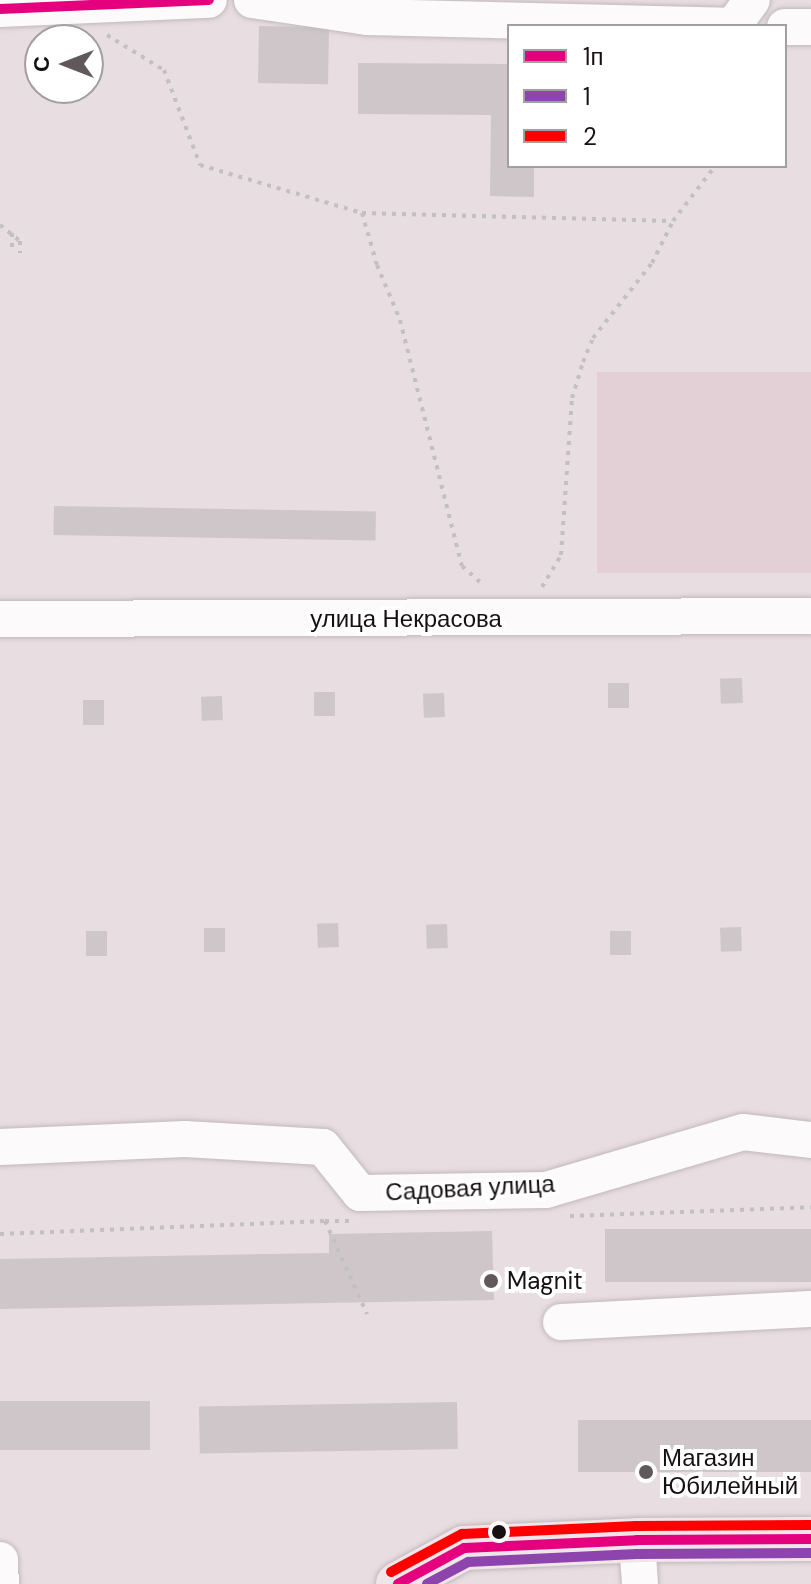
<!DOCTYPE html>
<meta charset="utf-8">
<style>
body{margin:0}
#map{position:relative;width:811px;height:1584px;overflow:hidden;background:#e8dde1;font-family:"DM Sans",sans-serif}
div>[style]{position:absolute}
.built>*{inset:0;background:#e3cfd6;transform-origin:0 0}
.building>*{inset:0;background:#cec6c9;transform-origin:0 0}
.path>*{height:4px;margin-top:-2px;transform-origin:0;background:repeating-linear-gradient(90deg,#c2c0c0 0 4px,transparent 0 10px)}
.roads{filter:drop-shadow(0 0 2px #c1b9bc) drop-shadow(0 0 2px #c1b9bc)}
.minor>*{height:36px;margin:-18px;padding:0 18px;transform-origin:18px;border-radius:18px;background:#fcfafa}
.major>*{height:44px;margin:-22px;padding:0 22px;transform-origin:22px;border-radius:22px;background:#f0e6ea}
.bus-1>*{height:10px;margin:-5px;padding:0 5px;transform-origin:5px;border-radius:5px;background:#e5007d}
.bus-2>*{height:10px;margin:-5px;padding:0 5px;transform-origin:5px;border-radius:5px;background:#8e44ad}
.bus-3>*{height:10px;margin:-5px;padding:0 5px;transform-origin:5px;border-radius:5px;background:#f00}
.dots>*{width:22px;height:22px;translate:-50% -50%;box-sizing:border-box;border:4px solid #fff;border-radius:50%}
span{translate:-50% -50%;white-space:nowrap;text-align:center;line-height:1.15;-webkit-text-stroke:8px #fff;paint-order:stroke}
.street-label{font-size:24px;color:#171013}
.poi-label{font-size:24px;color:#171013}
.left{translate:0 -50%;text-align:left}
.legend{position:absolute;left:507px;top:24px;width:280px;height:144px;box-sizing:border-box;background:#fff;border:2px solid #a29fa1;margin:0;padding:10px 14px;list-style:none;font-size:24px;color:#171013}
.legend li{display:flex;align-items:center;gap:16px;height:40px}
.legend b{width:40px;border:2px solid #a29fa1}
.north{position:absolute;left:24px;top:24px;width:80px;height:80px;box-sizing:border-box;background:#fff;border:2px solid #a29fa1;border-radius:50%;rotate:270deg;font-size:22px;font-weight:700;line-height:32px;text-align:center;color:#171013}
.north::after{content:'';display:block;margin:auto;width:28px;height:36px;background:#60585b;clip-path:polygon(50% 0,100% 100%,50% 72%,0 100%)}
</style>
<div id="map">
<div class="built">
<i style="left:597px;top:372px;width:214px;height:201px"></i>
</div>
<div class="building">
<i style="left:259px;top:26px;width:70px;height:57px;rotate:1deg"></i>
<i style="clip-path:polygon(358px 63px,509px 64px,509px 166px,534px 166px,534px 197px,490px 196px,491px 115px,358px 114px)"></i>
<i style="left:54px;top:506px;width:322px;height:29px;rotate:1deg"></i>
<i style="left:742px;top:678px;width:25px;height:22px;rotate:88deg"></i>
<i style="left:608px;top:683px;width:21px;height:25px"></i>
<i style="left:335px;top:692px;width:24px;height:21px;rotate:90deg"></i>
<i style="left:444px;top:693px;width:24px;height:21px;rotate:88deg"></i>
<i style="left:222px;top:696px;width:24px;height:21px;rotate:88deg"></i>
<i style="left:83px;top:700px;width:21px;height:25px"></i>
<i style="left:338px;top:923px;width:24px;height:21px;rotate:88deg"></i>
<i style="left:447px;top:924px;width:24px;height:21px;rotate:88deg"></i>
<i style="left:741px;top:927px;width:24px;height:21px;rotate:88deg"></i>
<i style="left:204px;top:928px;width:21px;height:24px"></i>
<i style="left:86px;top:931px;width:21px;height:25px"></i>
<i style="left:631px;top:931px;width:24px;height:21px;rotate:90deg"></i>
<i style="left:811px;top:1229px;width:53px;height:206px;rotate:90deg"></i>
<i style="clip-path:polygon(492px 1231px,494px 1300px,0 1309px,0 1259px,329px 1253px,329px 1234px)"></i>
<i style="left:0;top:1401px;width:150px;height:49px"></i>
<i style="left:457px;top:1402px;width:47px;height:258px;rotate:89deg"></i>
<i style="left:578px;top:1420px;width:233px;height:52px"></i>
</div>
<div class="path">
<i style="left:107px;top:35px;width:67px;rotate:31.6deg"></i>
<i style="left:164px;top:70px;width:102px;rotate:69.2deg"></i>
<i style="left:200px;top:165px;width:169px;rotate:16.5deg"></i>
<i style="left:362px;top:213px;width:54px;rotate:73.9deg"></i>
<i style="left:377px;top:265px;width:60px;rotate:67.3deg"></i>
<i style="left:400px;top:320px;width:254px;rotate:75.9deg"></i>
<i style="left:462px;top:566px;width:30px;rotate:42deg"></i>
<i style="left:362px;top:213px;width:310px;rotate:1.5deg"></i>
<i style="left:0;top:225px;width:26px;rotate:39deg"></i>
<i style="left:20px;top:241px;width:12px;rotate:90deg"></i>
<i style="left:12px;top:233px;width:20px;rotate:90deg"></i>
<i style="left:542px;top:587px;width:37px;rotate:-59deg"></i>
<i style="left:561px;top:555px;width:157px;rotate:-86deg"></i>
<i style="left:572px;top:398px;width:38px;rotate:-73deg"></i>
<i style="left:583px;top:362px;width:26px;rotate:-67deg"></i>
<i style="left:593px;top:338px;width:95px;rotate:-51.8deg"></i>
<i style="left:652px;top:263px;width:47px;rotate:-63.4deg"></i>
<i style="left:673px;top:221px;width:69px;rotate:-52.6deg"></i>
<i style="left:570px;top:1216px;width:241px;rotate:-2.1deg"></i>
<i style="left:325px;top:1221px;width:24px"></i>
<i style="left:0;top:1234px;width:325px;rotate:-2.3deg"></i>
<i style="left:325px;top:1221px;width:102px;rotate:65.7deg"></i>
</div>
<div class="roads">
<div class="minor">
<i style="left:252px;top:0;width:116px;rotate:8.4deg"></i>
<i style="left:367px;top:17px;width:371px;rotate:1.4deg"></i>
<i style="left:0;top:9px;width:209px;rotate:-2.5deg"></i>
<i style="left:733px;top:26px;width:32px;rotate:-54deg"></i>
<i style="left:785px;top:27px;width:26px"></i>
<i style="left:0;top:619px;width:811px;rotate:-0.21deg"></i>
<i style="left:0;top:1147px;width:185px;rotate:-2.5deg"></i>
<i style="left:185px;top:1139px;width:138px;rotate:3.3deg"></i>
<i style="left:323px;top:1147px;width:59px;rotate:51.2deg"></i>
<i style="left:360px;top:1193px;width:186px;rotate:-0.9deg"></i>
<i style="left:546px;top:1190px;width:205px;rotate:-16.4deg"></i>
<i style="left:743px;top:1132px;width:68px;rotate:6.7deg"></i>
<i style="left:561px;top:1322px;width:250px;rotate:-3deg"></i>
<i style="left:637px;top:1540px;width:44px;rotate:86.1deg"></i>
<i style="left:0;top:1560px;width:24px;rotate:88deg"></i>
</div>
<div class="major">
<i style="left:398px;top:1584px;width:75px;rotate:-28.6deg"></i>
<i style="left:464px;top:1548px;width:173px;rotate:-2.6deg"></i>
<i style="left:637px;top:1540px;width:174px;rotate:-0.3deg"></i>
</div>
</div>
<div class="bus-1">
<i style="left:0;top:9px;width:209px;rotate:-2.5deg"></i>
<i style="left:398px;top:1584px;width:75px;rotate:-28.6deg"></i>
<i style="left:464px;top:1548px;width:173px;rotate:-2.6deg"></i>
<i style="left:637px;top:1540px;width:174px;rotate:-0.3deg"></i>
</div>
<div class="bus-2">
<i style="left:427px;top:1584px;width:47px;rotate:-28.2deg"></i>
<i style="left:468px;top:1562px;width:169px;rotate:-2.7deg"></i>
<i style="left:637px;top:1554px;width:174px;rotate:-0.3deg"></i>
</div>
<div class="bus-3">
<i style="left:391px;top:1572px;width:81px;rotate:-28.2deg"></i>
<i style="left:462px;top:1534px;width:174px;rotate:-2.6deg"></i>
<i style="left:636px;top:1526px;width:175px;rotate:-0.3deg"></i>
</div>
<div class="dots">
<i style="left:491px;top:1281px;background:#60585b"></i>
<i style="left:646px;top:1472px;background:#60585b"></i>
<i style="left:499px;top:1532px;background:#171013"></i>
</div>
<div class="street-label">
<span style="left:406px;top:619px">улица Некрасова</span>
<span style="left:470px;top:1188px;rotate:-3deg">Садовая улица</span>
</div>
<div class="poi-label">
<span class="left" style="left:507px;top:1281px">Magnit</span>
<span class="left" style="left:662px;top:1472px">Магазин<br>Юбилейный</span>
</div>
<ul class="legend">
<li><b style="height:10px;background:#e5007d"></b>1п</li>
<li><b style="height:10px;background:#8e44ad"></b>1</li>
<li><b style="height:10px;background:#f00"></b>2</li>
</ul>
<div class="north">С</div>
</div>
